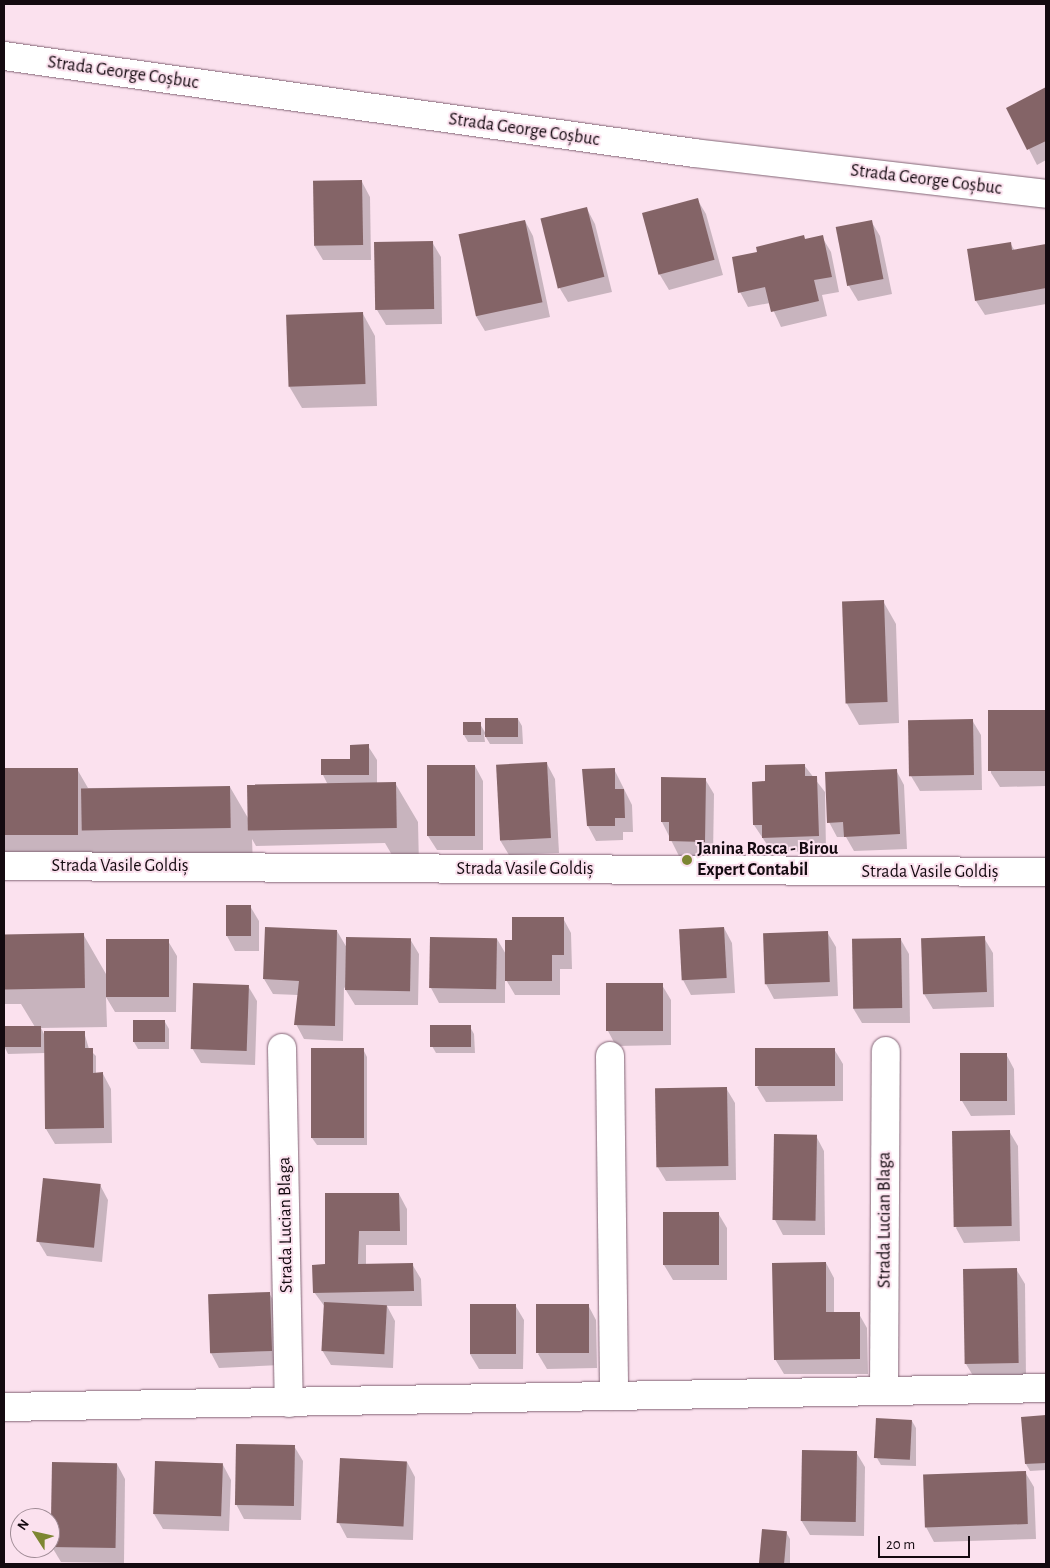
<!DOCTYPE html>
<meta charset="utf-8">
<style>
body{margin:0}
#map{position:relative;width:1050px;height:1568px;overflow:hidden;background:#fbe1ee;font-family:"Alegreya Sans",sans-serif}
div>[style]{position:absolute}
.shadow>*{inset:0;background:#0003}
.building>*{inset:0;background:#846467;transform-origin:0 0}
.roads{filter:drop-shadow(0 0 1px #826575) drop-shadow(0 0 1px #826575)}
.minor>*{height:28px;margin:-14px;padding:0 14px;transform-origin:14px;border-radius:14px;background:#fff}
.dots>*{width:14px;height:14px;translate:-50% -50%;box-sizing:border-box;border:2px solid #fbe1ee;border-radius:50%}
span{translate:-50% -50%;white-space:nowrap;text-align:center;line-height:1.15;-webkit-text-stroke:4px #fbe1ee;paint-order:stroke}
.street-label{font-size:18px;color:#140a10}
.poi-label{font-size:18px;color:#140a10;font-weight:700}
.left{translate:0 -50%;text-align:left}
.frame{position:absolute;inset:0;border:5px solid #140a10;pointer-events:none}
.north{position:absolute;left:10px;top:1508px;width:50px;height:50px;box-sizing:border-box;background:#fbe1ee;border:1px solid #9f8b95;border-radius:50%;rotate:305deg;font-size:14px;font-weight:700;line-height:20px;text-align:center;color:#140a10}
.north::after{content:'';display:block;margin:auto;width:18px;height:22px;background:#7d8632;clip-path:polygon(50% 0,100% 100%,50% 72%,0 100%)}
.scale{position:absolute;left:878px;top:1536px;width:92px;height:22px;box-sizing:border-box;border:2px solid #140a10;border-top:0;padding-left:6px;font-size:15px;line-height:18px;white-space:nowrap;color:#140a10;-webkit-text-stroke:4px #fbe1ee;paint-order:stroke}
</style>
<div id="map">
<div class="shadow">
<i style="clip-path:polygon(1046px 88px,1046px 160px,1037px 165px,1008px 108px)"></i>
<i style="clip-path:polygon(362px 182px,370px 197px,371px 260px,323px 260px,314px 245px)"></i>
<i style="clip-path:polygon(697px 199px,706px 214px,723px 275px,669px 290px,660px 275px,643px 215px)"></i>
<i style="clip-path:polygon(587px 209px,595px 224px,612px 292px,568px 302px,559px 287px)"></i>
<i style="clip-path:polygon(525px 221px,533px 236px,550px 317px,485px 331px,476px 316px)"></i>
<i style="clip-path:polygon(871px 221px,880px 236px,892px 294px,858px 301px,849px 286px,838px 228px)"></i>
<i style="clip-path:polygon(822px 237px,831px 252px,839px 292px,822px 295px,827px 316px,781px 327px,770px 303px,748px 307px,740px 292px,759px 253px)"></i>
<i style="clip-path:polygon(432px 242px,441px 257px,442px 324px,386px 325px,377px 310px)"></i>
<i style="clip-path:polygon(1010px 243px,1015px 251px,1046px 245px,1046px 304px,985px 315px,976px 301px)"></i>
<i style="clip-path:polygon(363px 314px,375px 336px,377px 406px,302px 408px,289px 386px)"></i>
<i style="clip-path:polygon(883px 601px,896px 624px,899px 723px,859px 725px,846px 702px)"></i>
<i style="clip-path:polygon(1046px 711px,1046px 786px,1000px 787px,991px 773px,989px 713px)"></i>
<i style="clip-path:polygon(518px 719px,522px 726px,523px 744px,490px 744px,484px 734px,485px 742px,468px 742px,464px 735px,464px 724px,480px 724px,486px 734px)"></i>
<i style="clip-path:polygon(972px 720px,981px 735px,982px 790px,920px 791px,911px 776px)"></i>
<i style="clip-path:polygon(368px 746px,377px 760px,377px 784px,395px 783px,418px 822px,419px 866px,399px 867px,385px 843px,256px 846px,252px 839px,253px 866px,4px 872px,4px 770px,77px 769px,88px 788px,230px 787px,248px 818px,328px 785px,323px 775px,322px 760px,351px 760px)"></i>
<i style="clip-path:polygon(547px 764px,555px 779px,559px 853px,509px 855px,500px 840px)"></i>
<i style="clip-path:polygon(804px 765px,825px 792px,826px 851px,772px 852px,754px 825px,753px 783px,766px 782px)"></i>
<i style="clip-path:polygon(475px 766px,483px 781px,483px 850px,437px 850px,428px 836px)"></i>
<i style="clip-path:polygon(614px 769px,632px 805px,633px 832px,623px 832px,623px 840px,596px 841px,588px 826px)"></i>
<i style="clip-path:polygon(896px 770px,904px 785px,907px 849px,854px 851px,846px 837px,837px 837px,829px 822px)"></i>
<i style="clip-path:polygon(705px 779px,714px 794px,713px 856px,679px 856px,662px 822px)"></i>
<i style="clip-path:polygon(227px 906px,250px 906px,259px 921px,259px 951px,235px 951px,227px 936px)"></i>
<i style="clip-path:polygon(563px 918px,571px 933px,572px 969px,560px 969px,560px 995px,515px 995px,505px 978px,505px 1003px,439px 1003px,431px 988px,497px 939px,507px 956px,513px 941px)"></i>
<i style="clip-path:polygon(724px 928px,732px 943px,735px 993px,691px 995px,683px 980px)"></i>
<i style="clip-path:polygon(337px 931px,347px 948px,410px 939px,419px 954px,418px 1005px,355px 1005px,344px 987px,343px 1041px,304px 1039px,296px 1024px,298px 995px,273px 994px,264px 979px)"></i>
<i style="clip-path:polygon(827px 932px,836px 947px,838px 996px,774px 999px,766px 984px)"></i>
<i style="clip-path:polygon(83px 934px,106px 974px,168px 941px,177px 956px,176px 1012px,115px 1012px,106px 997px,107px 1027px,41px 1028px,45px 1036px,84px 1032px,89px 1049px,96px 1056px,96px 1074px,103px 1074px,111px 1089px,112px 1143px,55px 1144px,46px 1129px,45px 1053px,8px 1054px,4px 1046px,35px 1027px,21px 1004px,4px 1004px,4px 935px)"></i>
<i style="clip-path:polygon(984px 938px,993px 953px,994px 1007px,933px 1009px,924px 994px)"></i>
<i style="clip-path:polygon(853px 940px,901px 940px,909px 954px,910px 1023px,862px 1023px,853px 1008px)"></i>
<i style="clip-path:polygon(662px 985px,671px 1000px,671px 1045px,616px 1046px,608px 1031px)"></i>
<i style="clip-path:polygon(248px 986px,257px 1001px,255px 1065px,201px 1063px,192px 1048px)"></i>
<i style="clip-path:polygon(165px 1022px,169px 1029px,169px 1049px,138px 1049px,134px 1042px)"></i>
<i style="clip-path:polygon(470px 1027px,474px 1034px,475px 1053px,436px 1053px,432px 1046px)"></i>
<i style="clip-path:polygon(363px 1049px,367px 1057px,367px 1145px,317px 1145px,312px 1138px)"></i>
<i style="clip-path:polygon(834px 1049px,843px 1064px,843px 1101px,766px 1102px,757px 1087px)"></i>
<i style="clip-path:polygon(1006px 1054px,1014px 1069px,1015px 1115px,971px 1116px,962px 1101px)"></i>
<i style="clip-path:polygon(726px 1088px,735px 1103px,736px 1180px,666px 1181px,657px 1166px)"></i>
<i style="clip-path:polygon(1009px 1131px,1018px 1146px,1020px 1241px,964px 1243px,956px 1228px)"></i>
<i style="clip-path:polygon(775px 1136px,816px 1136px,824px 1151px,825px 1235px,783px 1235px,775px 1220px)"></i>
<i style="clip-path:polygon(100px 1185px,108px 1200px,102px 1262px,47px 1256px,38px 1241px)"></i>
<i style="clip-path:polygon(399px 1194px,407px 1209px,407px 1245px,366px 1245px,366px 1265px,412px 1264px,421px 1279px,422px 1306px,387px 1306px,395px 1321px,393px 1368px,331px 1365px,322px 1350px,325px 1307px,314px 1292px,326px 1266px,326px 1195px)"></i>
<i style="clip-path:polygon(718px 1213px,727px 1228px,727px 1280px,673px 1280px,664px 1265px)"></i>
<i style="clip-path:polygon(826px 1263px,834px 1278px,834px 1314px,859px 1314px,867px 1328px,868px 1374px,784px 1374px,775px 1359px)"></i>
<i style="clip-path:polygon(1016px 1269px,1025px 1284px,1026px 1378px,975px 1379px,966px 1364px)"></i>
<i style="clip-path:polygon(269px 1293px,278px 1308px,280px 1365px,219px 1368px,211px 1353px)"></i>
<i style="clip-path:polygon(515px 1305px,524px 1320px,523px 1369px,479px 1369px,470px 1354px)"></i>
<i style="clip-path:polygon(588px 1305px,596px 1320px,597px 1368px,547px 1369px,538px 1354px)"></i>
<i style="clip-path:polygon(1046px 1416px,1046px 1470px,1030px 1471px,1026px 1464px,1023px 1418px)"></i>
<i style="clip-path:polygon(877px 1420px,912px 1421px,916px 1428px,916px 1466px,881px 1465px,877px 1458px)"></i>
<i style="clip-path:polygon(294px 1446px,303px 1461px,301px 1520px,244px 1519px,236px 1504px)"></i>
<i style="clip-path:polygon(856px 1452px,865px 1467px,864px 1536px,810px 1535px,801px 1520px)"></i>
<i style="clip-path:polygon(407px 1462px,415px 1477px,413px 1540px,347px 1538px,339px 1523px)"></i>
<i style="clip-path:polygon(117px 1464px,125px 1479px,124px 1563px,61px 1562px,52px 1547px)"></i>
<i style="clip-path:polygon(223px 1465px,231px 1480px,229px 1531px,163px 1529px,154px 1514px)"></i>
<i style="clip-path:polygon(1025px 1472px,1034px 1487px,1036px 1539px,934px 1542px,926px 1527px)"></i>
<i style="clip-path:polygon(763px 1531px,786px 1532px,790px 1539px,790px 1564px,762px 1564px)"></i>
</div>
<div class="building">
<i style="clip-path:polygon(1046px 87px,1046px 141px,1027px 150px,1006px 108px)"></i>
<i style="left:362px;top:180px;width:65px;height:49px;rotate:89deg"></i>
<i style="left:698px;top:198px;width:64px;height:58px;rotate:75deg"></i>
<i style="left:587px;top:207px;width:72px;height:48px;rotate:76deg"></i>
<i style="left:525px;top:220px;width:84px;height:68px;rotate:78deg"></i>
<i style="left:872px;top:220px;width:60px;height:37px;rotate:79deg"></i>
<i style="clip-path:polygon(804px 235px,805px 239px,823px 235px,832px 277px,814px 280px,819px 301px,771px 312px,765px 287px,738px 293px,732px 257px,757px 252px,756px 247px)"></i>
<i style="left:433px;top:241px;width:68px;height:59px;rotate:89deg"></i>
<i style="clip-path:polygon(1011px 242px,1012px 250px,1046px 244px,1046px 288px,975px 301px,967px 249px)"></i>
<i style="left:363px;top:312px;width:72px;height:77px;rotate:88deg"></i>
<i style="left:884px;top:600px;width:102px;height:42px;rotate:88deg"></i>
<i style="left:1046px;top:710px;width:61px;height:58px;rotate:90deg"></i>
<i style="left:485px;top:718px;width:33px;height:19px"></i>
<i style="left:973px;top:719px;width:56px;height:65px;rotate:89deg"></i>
<i style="left:481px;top:722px;width:13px;height:18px;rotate:90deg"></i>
<i style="clip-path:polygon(369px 744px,369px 775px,321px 775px,321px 759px,350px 759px,350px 745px)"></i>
<i style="left:547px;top:762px;width:76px;height:51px;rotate:87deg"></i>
<i style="clip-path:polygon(805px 764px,805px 776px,817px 776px,819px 836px,762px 838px,762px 825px,753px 825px,752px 782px,765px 781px,765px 765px)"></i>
<i style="left:427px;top:765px;width:48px;height:71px"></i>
<i style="left:78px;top:768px;width:67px;height:74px;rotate:90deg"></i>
<i style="clip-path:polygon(615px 768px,615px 789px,624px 789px,625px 818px,615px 818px,615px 826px,587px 826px,582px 769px)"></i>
<i style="clip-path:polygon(897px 769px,900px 834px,844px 837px,843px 822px,827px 823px,825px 772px)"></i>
<i style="clip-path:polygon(661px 777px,706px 778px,705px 842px,669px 841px,669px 822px,661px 822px)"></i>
<i style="left:396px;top:782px;width:46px;height:149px;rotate:89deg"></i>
<i style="left:230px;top:786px;width:42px;height:149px;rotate:89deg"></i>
<i style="left:226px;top:905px;width:25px;height:31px"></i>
<i style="clip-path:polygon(512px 917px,564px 917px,564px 955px,552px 955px,552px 981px,505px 981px,505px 940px,512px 940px)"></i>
<i style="clip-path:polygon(265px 927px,337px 930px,335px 1026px,294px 1025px,299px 981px,263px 979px)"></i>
<i style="left:724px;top:927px;width:51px;height:45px;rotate:87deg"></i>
<i style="left:828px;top:931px;width:51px;height:65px;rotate:88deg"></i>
<i style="left:84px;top:933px;width:55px;height:80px;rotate:89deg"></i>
<i style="left:985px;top:936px;width:56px;height:64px;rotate:88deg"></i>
<i style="left:346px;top:937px;width:65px;height:53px;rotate:1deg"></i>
<i style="left:430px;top:937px;width:67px;height:51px;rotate:1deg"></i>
<i style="left:901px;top:938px;width:70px;height:49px;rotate:89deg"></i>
<i style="left:106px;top:939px;width:63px;height:58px"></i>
<i style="left:193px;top:983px;width:56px;height:66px;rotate:2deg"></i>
<i style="left:663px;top:983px;width:48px;height:57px;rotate:90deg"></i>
<i style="left:133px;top:1020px;width:32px;height:22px"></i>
<i style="left:430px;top:1025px;width:41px;height:22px"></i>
<i style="left:4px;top:1026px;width:37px;height:21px"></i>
<i style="clip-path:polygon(44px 1031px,85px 1031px,85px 1048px,93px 1048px,93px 1073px,103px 1072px,104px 1128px,45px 1129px)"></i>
<i style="left:311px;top:1048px;width:53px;height:90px"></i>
<i style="left:835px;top:1048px;width:38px;height:80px;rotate:90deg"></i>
<i style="left:1007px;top:1053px;width:48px;height:47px;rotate:90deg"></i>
<i style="left:727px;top:1087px;width:79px;height:72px;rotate:89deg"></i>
<i style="left:1010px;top:1130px;width:96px;height:58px;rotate:89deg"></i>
<i style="left:774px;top:1134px;width:43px;height:86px;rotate:1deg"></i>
<i style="left:43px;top:1178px;width:58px;height:64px;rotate:6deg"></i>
<i style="clip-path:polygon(325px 1193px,399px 1193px,400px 1231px,359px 1231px,358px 1264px,413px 1263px,414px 1291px,313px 1293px,312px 1265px,325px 1264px)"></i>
<i style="left:663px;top:1212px;width:56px;height:53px"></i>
<i style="clip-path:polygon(826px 1262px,826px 1312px,860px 1312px,860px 1359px,774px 1360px,772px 1263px)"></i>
<i style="left:1017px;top:1268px;width:95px;height:54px;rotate:89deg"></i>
<i style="left:270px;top:1292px;width:59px;height:62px;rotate:88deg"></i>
<i style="left:324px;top:1302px;width:63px;height:49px;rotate:3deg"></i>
<i style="left:470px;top:1304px;width:46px;height:50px"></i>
<i style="left:589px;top:1304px;width:49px;height:53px;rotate:90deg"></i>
<i style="clip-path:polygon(1046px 1415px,1046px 1463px,1025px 1464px,1021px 1417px)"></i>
<i style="left:876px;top:1418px;width:36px;height:40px;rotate:3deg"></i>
<i style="left:236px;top:1444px;width:59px;height:61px;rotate:1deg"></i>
<i style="left:802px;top:1450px;width:55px;height:71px;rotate:1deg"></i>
<i style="left:340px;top:1458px;width:67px;height:65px;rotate:3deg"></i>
<i style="left:155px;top:1461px;width:68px;height:53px;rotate:2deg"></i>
<i style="left:52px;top:1462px;width:65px;height:85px;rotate:1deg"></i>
<i style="left:1026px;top:1471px;width:53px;height:103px;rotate:88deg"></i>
<i style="left:762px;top:1529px;width:25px;height:35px;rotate:5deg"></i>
</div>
<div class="roads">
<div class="minor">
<i style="left:4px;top:56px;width:697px;rotate:8deg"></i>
<i style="left:694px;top:153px;width:354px;rotate:6.6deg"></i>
<i style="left:4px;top:866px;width:1042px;rotate:0.33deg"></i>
<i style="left:282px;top:1048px;width:355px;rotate:88.9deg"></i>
<i style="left:610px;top:1056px;width:340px;rotate:89.3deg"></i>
<i style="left:884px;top:1390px;width:339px;rotate:-89.7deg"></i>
<i style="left:4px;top:1407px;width:1042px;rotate:-1.04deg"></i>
</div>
</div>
<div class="dots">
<i style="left:687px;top:860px;background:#7d8632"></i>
</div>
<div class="street-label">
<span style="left:123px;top:73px;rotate:8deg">Strada George Coșbuc</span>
<span style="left:524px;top:130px;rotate:8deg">Strada George Coșbuc</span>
<span style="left:926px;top:180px;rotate:7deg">Strada George Coșbuc</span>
<span style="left:120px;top:866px">Strada Vasile Goldiș</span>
<span style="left:525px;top:869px">Strada Vasile Goldiș</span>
<span style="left:930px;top:872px">Strada Vasile Goldiș</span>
<span style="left:885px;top:1220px;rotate:-90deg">Strada Lucian Blaga</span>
<span style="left:286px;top:1225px;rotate:-91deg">Strada Lucian Blaga</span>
</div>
<div class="poi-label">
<span class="left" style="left:697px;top:860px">Janina Rosca - Birou<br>Expert Contabil</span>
</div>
<div class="frame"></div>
<div class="north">N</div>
<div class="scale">20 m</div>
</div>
